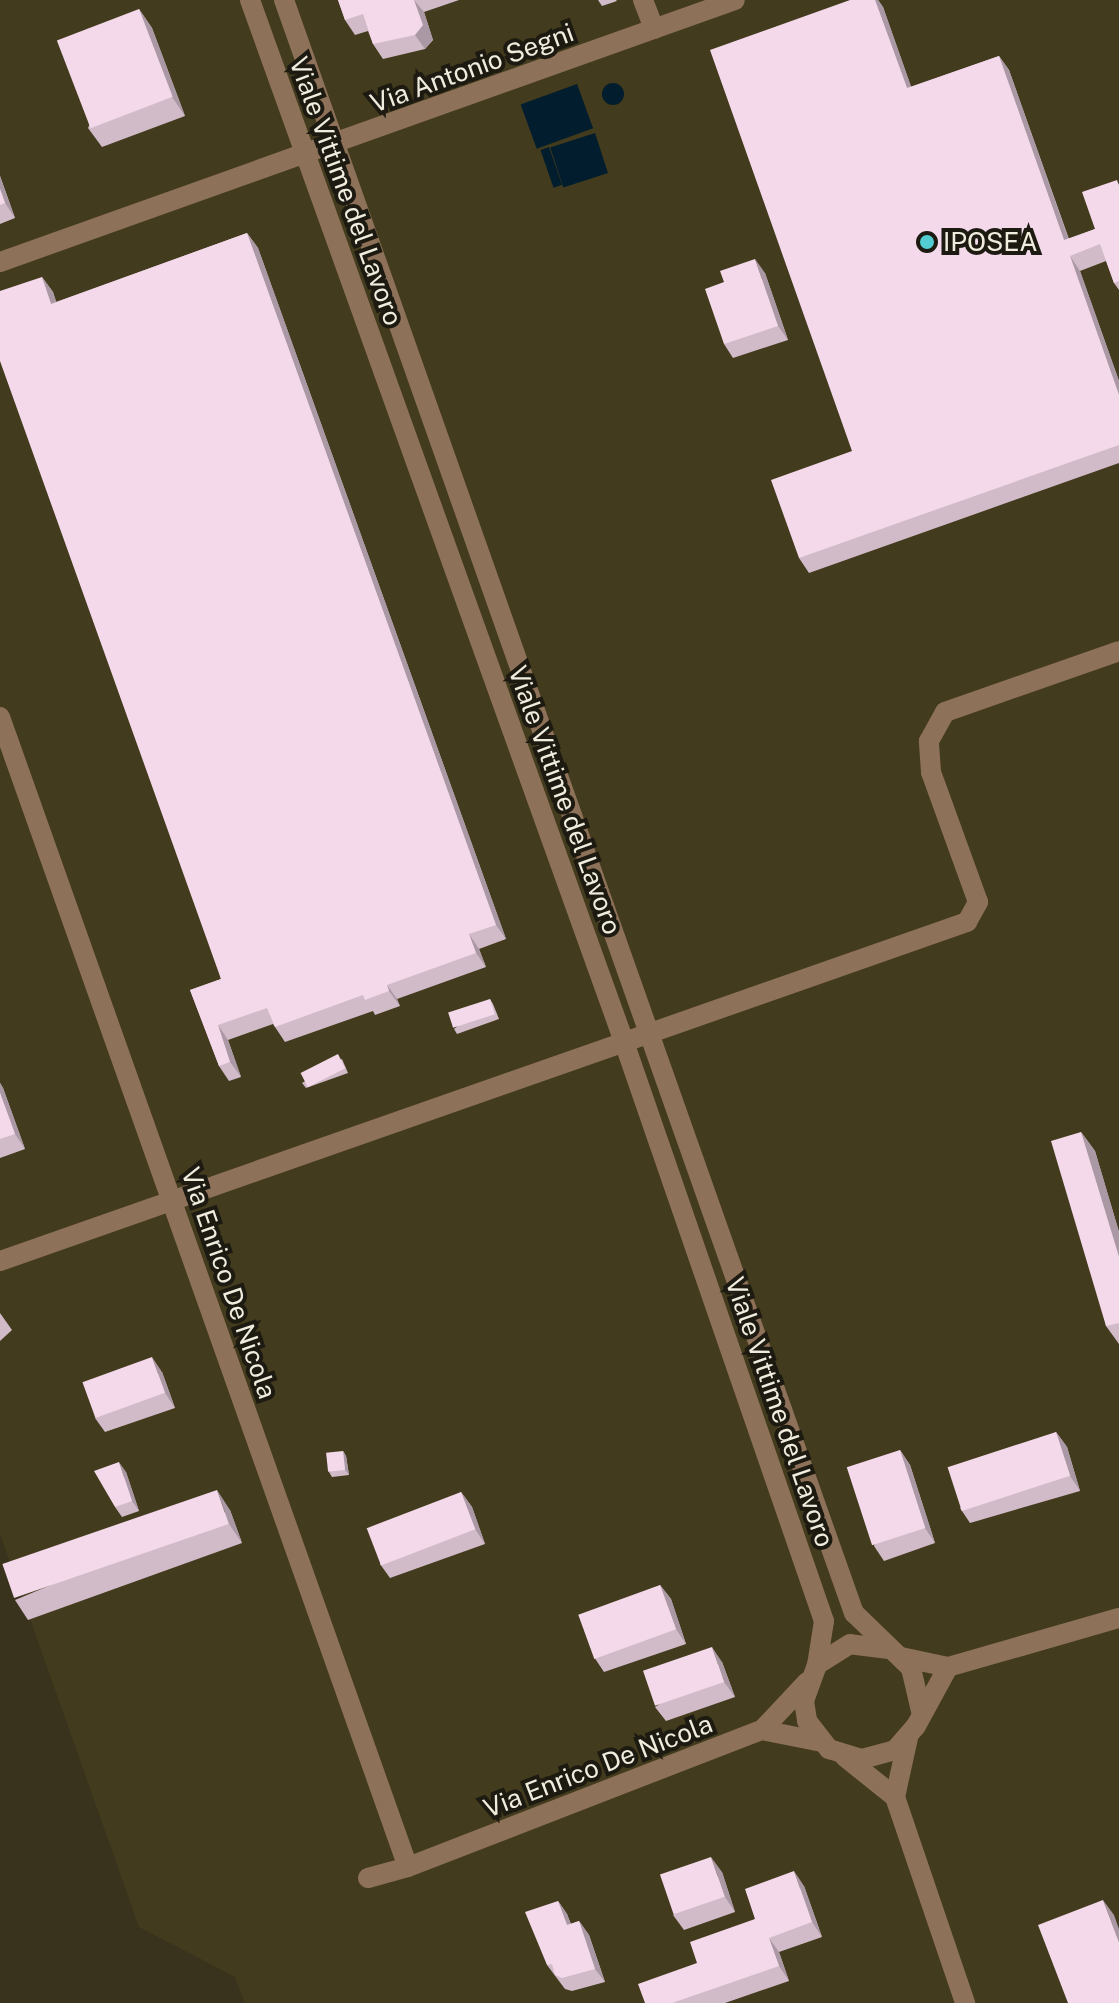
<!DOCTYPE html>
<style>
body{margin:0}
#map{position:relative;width:1119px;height:2003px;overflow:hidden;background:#39321c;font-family:"Public Sans",sans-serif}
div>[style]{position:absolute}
.built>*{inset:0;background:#433b1d}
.water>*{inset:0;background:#021d2d;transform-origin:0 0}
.round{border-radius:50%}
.minor>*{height:20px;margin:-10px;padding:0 10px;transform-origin:10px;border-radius:10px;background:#8e7159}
.wall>*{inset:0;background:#d1bbc9}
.shaded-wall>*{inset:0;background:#aa98a4}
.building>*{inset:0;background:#f3d9ea;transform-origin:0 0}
.dots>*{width:22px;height:22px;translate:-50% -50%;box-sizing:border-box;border:4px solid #1d1a11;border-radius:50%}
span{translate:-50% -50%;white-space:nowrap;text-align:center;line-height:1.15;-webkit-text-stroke:8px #1d1a11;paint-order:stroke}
.street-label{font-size:26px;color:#f0ecde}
.poi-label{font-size:26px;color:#f0ecde}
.left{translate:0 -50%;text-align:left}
</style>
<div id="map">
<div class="built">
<i style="clip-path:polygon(0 0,1119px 0,1119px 2003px,245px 2003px,235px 1977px,139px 1927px,0 1534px)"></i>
</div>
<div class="water">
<i class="round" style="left:602px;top:83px;width:22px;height:22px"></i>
<i style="left:577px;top:84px;width:47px;height:60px;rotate:70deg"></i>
<i style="left:595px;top:133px;width:42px;height:47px;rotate:72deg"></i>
<i style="left:549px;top:147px;width:40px;height:9px;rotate:71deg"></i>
</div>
<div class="minor">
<i style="left:250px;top:0;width:1104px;rotate:70.25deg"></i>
<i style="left:623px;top:1039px;width:616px;rotate:70.95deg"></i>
<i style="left:824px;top:1621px;width:45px;rotate:99deg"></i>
<i style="left:284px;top:0;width:1711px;rotate:70.54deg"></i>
<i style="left:854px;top:1613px;width:79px;rotate:44deg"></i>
<i style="left:911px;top:1668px;width:44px;rotate:76.9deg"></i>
<i style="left:643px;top:0;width:31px;rotate:69deg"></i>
<i style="left:0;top:262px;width:780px;rotate:-19.62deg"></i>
<i style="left:0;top:717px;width:1220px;rotate:70.47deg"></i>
<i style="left:0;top:1261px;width:1025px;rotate:-19.32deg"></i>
<i style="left:967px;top:922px;width:23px;rotate:-61deg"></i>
<i style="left:978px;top:902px;width:138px;rotate:-109.9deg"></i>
<i style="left:931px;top:772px;width:31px;rotate:-94deg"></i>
<i style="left:929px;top:741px;width:33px;rotate:-61deg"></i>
<i style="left:945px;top:712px;width:184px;rotate:-19.3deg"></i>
<i style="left:889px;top:1649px;width:39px;rotate:-173deg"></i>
<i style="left:850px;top:1644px;width:39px;rotate:148deg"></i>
<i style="left:817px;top:1665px;width:38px;rotate:110deg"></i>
<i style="left:804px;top:1701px;width:20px;rotate:81deg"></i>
<i style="left:807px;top:1721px;width:36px;rotate:52deg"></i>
<i style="left:829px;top:1749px;width:34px;rotate:17deg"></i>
<i style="left:862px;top:1759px;width:34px;rotate:-15deg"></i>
<i style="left:895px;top:1750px;width:32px;rotate:-49deg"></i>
<i style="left:916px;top:1726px;width:67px;rotate:-61.5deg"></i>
<i style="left:901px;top:1657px;width:48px;rotate:12deg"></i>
<i style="left:948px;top:1667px;width:178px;rotate:-16deg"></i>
<i style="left:762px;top:1730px;width:61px;rotate:11.3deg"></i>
<i style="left:845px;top:1757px;width:64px;rotate:38.7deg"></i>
<i style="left:895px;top:1797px;width:218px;rotate:71.2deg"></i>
<i style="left:895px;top:1797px;width:60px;rotate:-77.6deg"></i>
<i style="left:368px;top:1878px;width:41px;rotate:-15.4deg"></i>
<i style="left:408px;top:1867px;width:380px;rotate:-21.2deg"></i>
<i style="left:762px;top:1730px;width:66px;rotate:-46.8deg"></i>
</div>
<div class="wall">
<i style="clip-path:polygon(338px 0,459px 0,424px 12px,433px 40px,425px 49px,383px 59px,373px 44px,368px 31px,355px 35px,345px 20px)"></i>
<i style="clip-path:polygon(598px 0,616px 0,617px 1px,602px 6px)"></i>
<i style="clip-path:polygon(850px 0,878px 0,883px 7px,911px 87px,999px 56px,1009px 70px,1069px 239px,1095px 229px,1119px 183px,1119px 290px,1114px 283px,1106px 261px,1080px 271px,1119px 381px,1119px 463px,809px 573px,799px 558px,852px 451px)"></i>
<i style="clip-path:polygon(139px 9px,152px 28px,185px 116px,102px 147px,88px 128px)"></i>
<i style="clip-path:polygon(0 176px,15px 218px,0 224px)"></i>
<i style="clip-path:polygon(247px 233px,258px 248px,506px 939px,479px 949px,486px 967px,397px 999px,400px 1006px,375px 1015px,373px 1011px,285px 1042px,273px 1024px,228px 1040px,241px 1077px,229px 1081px,219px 1066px,190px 990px,221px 979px,42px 277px,53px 292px,56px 302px)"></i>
<i style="clip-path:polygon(765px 273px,788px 340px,733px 358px,724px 344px)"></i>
<i style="clip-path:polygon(490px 999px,493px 1004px,499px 1019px,457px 1034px,454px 1029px)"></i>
<i style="clip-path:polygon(342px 1059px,348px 1073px,306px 1088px,302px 1083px)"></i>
<i style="clip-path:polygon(0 1083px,3px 1088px,25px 1149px,0 1158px)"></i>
<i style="clip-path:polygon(1081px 1132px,1095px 1151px,1119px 1232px,1119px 1344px,1106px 1326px)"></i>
<i style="clip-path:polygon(0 1313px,12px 1330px,0 1341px)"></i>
<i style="clip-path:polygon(162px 1372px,175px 1408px,105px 1432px,95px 1418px)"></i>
<i style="clip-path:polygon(1056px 1432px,1067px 1447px,1080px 1491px,970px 1523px,960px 1508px)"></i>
<i style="clip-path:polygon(900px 1450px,910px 1465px,935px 1543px,884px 1561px,874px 1546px)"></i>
<i style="clip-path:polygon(343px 1451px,346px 1456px,349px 1475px,332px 1477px,329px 1472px)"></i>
<i style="clip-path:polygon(126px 1472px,139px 1511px,122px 1517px,115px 1507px)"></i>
<i style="clip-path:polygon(461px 1492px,472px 1507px,485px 1544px,390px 1578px,380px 1564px)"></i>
<i style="clip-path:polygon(230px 1510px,242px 1543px,28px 1620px,15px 1600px)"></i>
<i style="clip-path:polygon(660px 1585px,671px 1599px,686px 1644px,604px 1672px,594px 1657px)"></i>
<i style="clip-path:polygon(722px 1662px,735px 1697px,666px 1721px,655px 1707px)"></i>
<i style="clip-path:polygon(722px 1872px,735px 1912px,684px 1930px,673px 1915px)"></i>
<i style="clip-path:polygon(804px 1886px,822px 1937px,779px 1952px,789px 1981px,725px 2003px,645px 2003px,755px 1919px)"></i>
<i style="clip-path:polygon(558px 1901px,567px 1914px,571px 1924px,579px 1921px,589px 1935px,605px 1982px,572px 1991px,565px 1989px,547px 1965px)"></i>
</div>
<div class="shaded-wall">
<i style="clip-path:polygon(414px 0,424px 12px,433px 40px,425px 49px,415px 35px)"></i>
<i style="clip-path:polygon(875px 0,878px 0,883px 7px,917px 103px,907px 88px)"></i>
<i style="clip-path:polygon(139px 9px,152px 28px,185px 116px,172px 97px)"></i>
<i style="clip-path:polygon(999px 56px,1009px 70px,1074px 255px,1064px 240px)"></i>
<i style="clip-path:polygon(0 176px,15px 218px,5px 203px,0 189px)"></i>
<i style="clip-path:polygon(247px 233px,258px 248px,506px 939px,496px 925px)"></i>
<i style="clip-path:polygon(1070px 256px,1080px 271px,1119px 381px,1119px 395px)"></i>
<i style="clip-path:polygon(755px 259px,765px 273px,788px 340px,778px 326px)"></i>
<i style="clip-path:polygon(42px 277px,53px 292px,62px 318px,51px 304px)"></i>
<i style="clip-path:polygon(469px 934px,479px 949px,486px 967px,476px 953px)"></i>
<i style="clip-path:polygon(387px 985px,397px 999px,400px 1006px,389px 991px)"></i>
<i style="clip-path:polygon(218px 1025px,228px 1040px,241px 1077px,230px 1062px)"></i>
<i style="clip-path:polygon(0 1083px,3px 1088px,25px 1149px,15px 1134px,0 1093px)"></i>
<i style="clip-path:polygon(1081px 1132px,1095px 1151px,1119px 1232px,1119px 1257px)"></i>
<i style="clip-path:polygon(152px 1357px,162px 1372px,175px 1408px,165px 1393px)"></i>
<i style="clip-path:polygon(1056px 1432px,1067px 1447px,1080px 1491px,1070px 1476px)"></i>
<i style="clip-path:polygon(900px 1450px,910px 1465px,935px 1543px,925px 1528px)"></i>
<i style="clip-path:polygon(343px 1451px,346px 1456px,349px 1475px,345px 1470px)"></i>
<i style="clip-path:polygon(119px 1462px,126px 1472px,139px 1511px,132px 1501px)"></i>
<i style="clip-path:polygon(217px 1490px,230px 1510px,242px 1543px,229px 1524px)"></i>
<i style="clip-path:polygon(461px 1492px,472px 1507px,485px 1544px,475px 1529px)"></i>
<i style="clip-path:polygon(660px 1585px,671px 1599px,686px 1644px,676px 1629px)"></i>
<i style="clip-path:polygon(712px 1647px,722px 1662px,735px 1697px,724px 1682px)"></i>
<i style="clip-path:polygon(711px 1857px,722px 1872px,735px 1912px,725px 1897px)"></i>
<i style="clip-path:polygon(794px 1871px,804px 1886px,822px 1937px,812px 1922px)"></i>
<i style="clip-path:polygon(1103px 1900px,1114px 1915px,1119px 1929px,1119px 1942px)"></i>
<i style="clip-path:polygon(558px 1901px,567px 1914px,576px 1939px,567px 1925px)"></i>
<i style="clip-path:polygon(579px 1921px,589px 1935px,605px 1982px,595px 1969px)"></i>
<i style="clip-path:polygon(769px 1938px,779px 1952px,789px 1981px,779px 1966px)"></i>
</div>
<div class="building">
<i style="clip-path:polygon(338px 0,414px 0,423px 25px,415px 35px,373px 44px,363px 14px,345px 20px)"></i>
<i style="clip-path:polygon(850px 0,875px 0,907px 88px,999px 56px,1064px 240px,1095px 229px,1082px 192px,1117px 180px,1119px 186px,1119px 281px,1114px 283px,1100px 244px,1070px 256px,1119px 395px,1119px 445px,799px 558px,771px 480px,852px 451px,710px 50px)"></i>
<i style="left:139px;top:9px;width:94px;height:88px;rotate:69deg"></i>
<i style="clip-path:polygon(0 189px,5px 203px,0 205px)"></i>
<i style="clip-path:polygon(247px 233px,496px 925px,469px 934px,476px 953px,387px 985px,389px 991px,365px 1000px,363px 995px,275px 1027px,267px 1008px,218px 1025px,230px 1062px,219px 1066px,190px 990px,221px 979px,0 361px,0 291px,42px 277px,51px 304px)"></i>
<i style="clip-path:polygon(755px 259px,778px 326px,724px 344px,705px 289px,724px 282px,720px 271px)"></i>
<i style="left:490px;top:999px;width:16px;height:44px;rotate:72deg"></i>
<i style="left:338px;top:1054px;width:16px;height:42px;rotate:63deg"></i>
<i style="clip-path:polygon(0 1093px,15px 1134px,0 1139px)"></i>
<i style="clip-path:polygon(1081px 1132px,1119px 1257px,1119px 1323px,1106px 1326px,1051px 1141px)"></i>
<i style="left:152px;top:1357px;width:38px;height:74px;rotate:70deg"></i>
<i style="left:1056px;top:1432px;width:46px;height:114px;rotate:72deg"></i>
<i style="left:900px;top:1450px;width:82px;height:56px;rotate:72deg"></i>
<i style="left:343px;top:1451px;width:19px;height:17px;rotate:84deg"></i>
<i style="clip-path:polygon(119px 1462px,132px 1501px,115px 1507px,94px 1471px)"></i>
<i style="left:217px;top:1490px;width:36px;height:227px;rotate:71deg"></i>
<i style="left:461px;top:1492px;width:40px;height:101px;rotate:69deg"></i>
<i style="left:660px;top:1585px;width:47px;height:87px;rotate:70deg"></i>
<i style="left:712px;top:1647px;width:37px;height:73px;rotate:71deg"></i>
<i style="left:711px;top:1857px;width:42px;height:54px;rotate:71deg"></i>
<i style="clip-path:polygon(794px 1871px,812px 1922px,769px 1938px,779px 1966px,672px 2003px,645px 2003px,638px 1984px,697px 1963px,690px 1942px,755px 1919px,745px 1889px)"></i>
<i style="clip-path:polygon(1103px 1900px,1119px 1942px,1119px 2003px,1068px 2003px,1038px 1925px)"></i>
<i style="clip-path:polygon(558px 1901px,567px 1925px,579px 1921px,595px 1969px,562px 1978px,555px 1975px,552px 1964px,547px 1965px,525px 1912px)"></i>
</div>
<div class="dots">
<i style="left:927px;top:242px;background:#51ccd1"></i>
</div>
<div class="street-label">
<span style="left:472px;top:68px;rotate:-20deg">Via Antonio Segni</span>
<span style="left:346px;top:191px;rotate:70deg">Viale Vittime del Lavoro</span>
<span style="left:565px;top:800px;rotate:70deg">Viale Vittime del Lavoro</span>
<span style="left:229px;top:1283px;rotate:71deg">Via Enrico De Nicola</span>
<span style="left:780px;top:1412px;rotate:71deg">Viale Vittime del Lavoro</span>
<span style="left:598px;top:1766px;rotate:-21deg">Via Enrico De Nicola</span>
</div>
<div class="poi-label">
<span class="left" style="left:943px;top:242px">IPOSEA</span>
</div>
</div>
